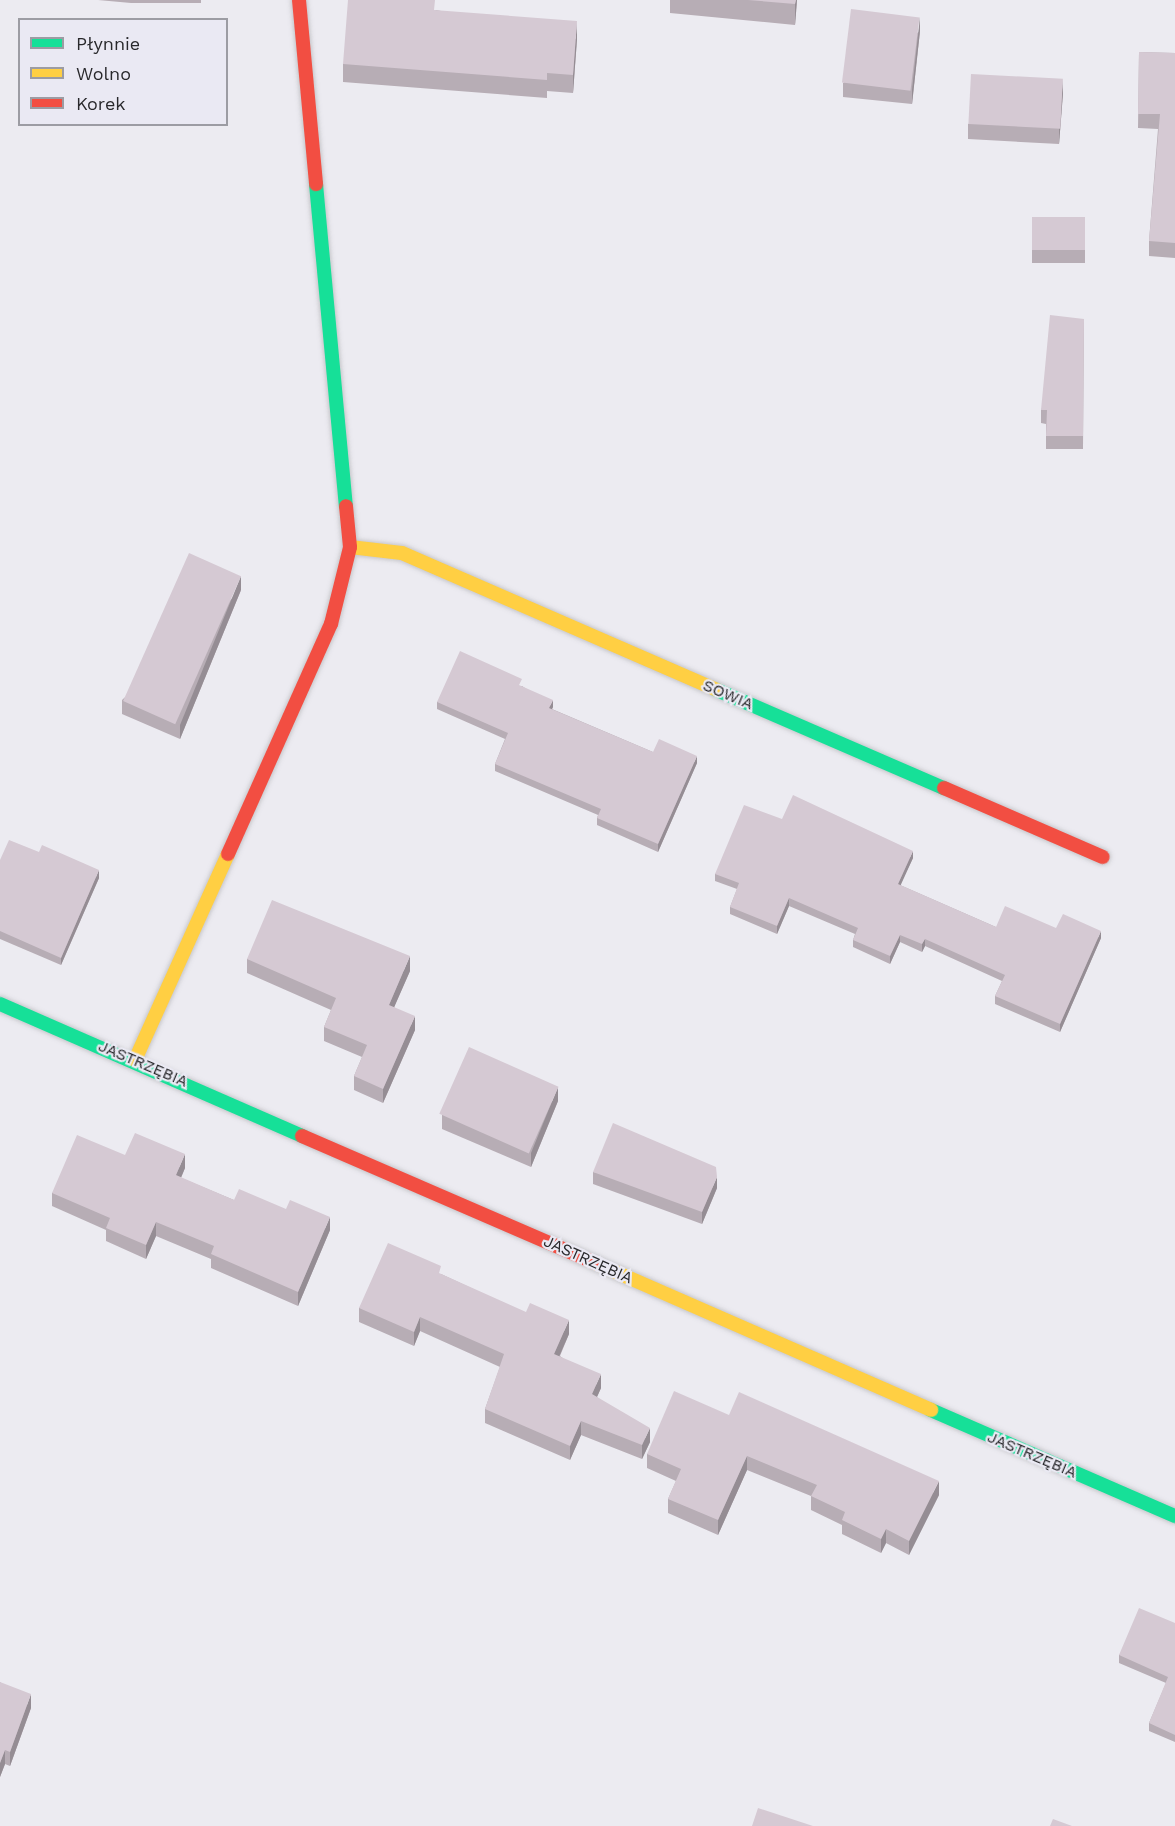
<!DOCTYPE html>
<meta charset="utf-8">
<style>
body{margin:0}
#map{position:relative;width:1175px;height:1826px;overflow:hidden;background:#ecebf1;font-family:"Work Sans",sans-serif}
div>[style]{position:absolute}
.roads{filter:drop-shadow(0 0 2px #c7c7cb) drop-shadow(0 0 2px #c7c7cb)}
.fast>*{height:14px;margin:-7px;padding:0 7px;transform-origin:7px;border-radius:7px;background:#16e098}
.slow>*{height:14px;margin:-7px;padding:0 7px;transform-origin:7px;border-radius:7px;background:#ffcf43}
.jam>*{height:14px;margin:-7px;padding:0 7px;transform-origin:7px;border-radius:7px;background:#f24e42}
.wall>*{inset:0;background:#b7adb5;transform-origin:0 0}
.shaded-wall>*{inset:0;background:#958d94}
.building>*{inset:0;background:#d5c9d3;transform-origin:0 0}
span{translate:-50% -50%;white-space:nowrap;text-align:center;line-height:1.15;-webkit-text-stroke:4.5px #eae9f3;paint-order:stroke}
.street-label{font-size:16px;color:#28282b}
.legend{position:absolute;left:18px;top:18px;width:210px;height:108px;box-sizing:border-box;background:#eae9f3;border:2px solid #9c9ca3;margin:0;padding:8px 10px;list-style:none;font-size:18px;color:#28282b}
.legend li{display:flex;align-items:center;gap:12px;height:30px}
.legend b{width:30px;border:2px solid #9c9ca3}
</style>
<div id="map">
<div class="roads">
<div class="fast">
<i style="left:316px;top:184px;width:323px;rotate:84.7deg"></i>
<i style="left:717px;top:690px;width:247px;rotate:23.4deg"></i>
<i style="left:0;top:1004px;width:330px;rotate:23.6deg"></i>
<i style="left:931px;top:1410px;width:266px;rotate:23.5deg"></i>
</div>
<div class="slow">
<i style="left:350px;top:547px;width:52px;rotate:6.6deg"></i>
<i style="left:402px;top:553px;width:344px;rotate:23.5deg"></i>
<i style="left:135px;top:1060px;width:226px;rotate:-65.7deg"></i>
<i style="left:595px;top:1263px;width:367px;rotate:23.6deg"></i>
</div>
<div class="jam">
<i style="left:299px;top:0;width:185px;rotate:84.7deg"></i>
<i style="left:944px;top:788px;width:173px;rotate:23.5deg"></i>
<i style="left:228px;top:854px;width:252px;rotate:-65.9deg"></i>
<i style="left:331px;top:624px;width:79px;rotate:-76.1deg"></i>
<i style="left:350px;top:547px;width:41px;rotate:-95.6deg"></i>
<i style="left:302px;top:1136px;width:319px;rotate:23.4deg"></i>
</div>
</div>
<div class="wall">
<i style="clip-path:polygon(98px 0,201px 0,201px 3px,131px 3px)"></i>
<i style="clip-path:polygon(670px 0,797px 0,795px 25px,670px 13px)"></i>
<i style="clip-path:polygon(436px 10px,577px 39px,573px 93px,547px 91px,547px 98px,343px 82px,343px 64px)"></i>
<i style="clip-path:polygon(920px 31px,912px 104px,843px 97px,843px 83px)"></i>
<i style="clip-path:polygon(1139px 52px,1175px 53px,1175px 258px,1149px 256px,1149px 241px,1158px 129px,1138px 128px)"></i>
<i style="clip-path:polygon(1063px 93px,1059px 144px,968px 139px,968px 124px)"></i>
<i style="left:1032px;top:217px;width:53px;height:46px"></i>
<i style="clip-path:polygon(1084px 319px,1083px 449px,1046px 449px,1046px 424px,1041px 423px,1041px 410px)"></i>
<i style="clip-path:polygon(241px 590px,180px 739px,122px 714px,122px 700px)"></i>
<i style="clip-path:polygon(522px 686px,553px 707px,552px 709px,653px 752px,697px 763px,658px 852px,597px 825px,597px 818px,598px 815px,495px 771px,495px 764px,505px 739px,437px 709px,437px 702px)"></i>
<i style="clip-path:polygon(782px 819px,913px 858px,900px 885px,996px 927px,1056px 928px,1101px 938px,1060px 1032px,995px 1004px,995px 996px,1002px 981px,925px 946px,922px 952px,900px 942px,890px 964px,853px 947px,853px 940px,855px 934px,789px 906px,777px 934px,730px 914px,730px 907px,737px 889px,715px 881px,715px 874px)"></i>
<i style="clip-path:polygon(0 860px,99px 878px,61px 965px,0 939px)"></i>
<i style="clip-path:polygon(247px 959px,410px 971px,394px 1007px,415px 1030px,383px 1103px,354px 1090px,354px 1076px,362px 1057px,324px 1041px,324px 1027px,331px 1010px,247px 973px)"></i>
<i style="clip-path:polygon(558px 1101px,531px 1167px,442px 1129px,442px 1115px)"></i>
<i style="clip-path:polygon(125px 1155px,185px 1168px,181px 1178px,234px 1200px,330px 1230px,298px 1306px,211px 1268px,211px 1259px,156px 1236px,146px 1259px,106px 1241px,106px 1230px,52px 1206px,52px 1193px)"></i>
<i style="clip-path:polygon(593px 1172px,717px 1188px,702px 1224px,593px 1184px)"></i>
<i style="clip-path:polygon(441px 1274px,569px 1334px,560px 1356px,601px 1388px,597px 1397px,650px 1442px,642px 1459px,581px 1435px,570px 1460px,485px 1423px,485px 1409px,500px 1367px,420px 1331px,414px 1346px,359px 1322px,359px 1308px)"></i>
<i style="clip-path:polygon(729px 1415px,939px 1495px,909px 1555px,886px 1543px,881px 1553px,842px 1534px,842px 1525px,811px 1510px,811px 1496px,747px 1470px,718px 1535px,668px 1513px,668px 1499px,676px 1481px,647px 1468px,647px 1454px)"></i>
<i style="clip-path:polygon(1175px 1623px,1175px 1742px,1149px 1731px,1149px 1723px,1166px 1683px,1119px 1663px,1119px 1655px)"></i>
<i style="clip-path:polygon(0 1682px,31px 1708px,10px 1766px,5px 1764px,0 1777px)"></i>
</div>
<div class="shaded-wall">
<i style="clip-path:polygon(796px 0,797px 0,795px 25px,795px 4px)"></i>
<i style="clip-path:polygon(920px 17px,920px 31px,912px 104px,912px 90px)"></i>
<i style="clip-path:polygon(577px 21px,577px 39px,573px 93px,573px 75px)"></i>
<i style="clip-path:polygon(1063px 79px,1063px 93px,1059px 144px,1059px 130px)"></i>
<i style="clip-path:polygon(241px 576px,241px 590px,180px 739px,180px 725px)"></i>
<i style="clip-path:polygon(553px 700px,553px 707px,549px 715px,549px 708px)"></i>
<i style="clip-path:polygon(697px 756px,697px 763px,658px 852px,658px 844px)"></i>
<i style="clip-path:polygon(913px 851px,913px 858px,898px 891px,898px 884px)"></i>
<i style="clip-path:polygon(99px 870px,99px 878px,61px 965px,61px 958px)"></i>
<i style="clip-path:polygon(789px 898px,789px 906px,777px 934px,777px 926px)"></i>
<i style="clip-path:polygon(1101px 931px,1101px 938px,1060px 1032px,1060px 1024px)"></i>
<i style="clip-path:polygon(900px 935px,900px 942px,890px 964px,890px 956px)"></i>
<i style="clip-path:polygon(925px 939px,925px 946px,922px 952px,922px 944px)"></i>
<i style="clip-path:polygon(410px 956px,410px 971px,389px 1019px,389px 1005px)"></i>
<i style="clip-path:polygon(415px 1016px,415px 1030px,383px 1103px,383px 1089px)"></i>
<i style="clip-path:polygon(558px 1087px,558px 1101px,531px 1167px,531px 1153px)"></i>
<i style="clip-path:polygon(185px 1154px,185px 1168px,176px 1189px,176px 1175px)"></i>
<i style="clip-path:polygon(717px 1177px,717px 1188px,702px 1224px,702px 1212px)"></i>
<i style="clip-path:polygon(330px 1217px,330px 1230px,298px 1306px,298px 1292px)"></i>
<i style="clip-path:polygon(156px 1222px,156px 1236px,146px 1259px,146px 1245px)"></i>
<i style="clip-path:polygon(420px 1317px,420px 1331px,414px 1346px,414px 1332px)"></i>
<i style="clip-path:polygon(569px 1320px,569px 1334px,554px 1368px,554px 1354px)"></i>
<i style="clip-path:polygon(601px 1374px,601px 1388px,592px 1408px,592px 1394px)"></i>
<i style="clip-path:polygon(581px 1421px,581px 1435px,570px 1460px,570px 1446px)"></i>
<i style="clip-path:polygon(650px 1428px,650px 1442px,642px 1459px,642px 1445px)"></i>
<i style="clip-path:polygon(747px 1456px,747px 1470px,718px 1535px,718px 1520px)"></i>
<i style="clip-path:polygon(939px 1481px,939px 1495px,909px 1555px,909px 1541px)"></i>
<i style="clip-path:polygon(886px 1529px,886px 1543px,881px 1553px,881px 1539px)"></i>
<i style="clip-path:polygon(31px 1694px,31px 1708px,10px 1766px,10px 1752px)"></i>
<i style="clip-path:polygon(5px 1750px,5px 1764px,0 1777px,0 1763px)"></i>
</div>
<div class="building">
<i style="clip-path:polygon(348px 0,435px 0,434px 10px,577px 21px,573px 75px,547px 73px,547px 80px,343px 64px)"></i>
<i style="clip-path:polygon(748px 0,796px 0,795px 4px)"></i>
<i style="left:851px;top:9px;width:69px;height:74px;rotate:7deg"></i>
<i style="clip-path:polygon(1139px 52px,1175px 53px,1175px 243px,1149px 241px,1160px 114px,1138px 114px)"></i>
<i style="left:971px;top:74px;width:92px;height:50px;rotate:3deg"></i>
<i style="left:1032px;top:217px;width:53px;height:33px"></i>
<i style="clip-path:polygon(1050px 315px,1084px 319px,1083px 436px,1046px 436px,1047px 410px,1041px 410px)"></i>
<i style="left:189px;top:553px;width:57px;height:162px;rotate:24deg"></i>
<i style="clip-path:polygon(460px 651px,522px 679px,519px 685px,553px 700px,549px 708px,653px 752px,659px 739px,697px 756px,658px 844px,597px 818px,601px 809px,495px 764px,508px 733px,437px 702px)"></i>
<i style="clip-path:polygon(793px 795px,913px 851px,898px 884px,996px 927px,1005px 906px,1056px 928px,1063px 914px,1101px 931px,1060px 1024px,995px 996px,1005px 975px,925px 939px,922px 944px,900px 935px,890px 956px,853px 940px,858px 928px,789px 898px,777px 926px,730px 907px,739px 883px,715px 874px,744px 805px,782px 819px)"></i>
<i style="clip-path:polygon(9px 840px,39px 852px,42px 845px,99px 870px,61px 958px,0 931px,0 860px)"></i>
<i style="clip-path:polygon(272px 900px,410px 956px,389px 1005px,415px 1016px,383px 1089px,354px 1076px,367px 1045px,324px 1027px,336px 998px,247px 959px)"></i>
<i style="left:469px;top:1047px;width:98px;height:73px;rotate:24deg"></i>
<i style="clip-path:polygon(613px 1123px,716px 1167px,717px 1177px,702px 1212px,593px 1172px)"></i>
<i style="clip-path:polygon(135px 1133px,185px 1154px,176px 1175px,234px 1200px,239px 1189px,286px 1209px,290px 1200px,330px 1217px,298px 1292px,211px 1254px,214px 1246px,156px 1222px,146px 1245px,106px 1228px,110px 1218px,52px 1193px,77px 1135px,125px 1155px)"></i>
<i style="clip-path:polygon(388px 1243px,441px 1266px,439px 1273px,526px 1312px,530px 1303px,569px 1320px,554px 1354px,601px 1374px,592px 1394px,650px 1428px,642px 1445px,581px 1421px,570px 1446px,485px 1409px,504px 1354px,420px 1317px,414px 1332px,359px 1308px)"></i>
<i style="clip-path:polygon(674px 1391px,729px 1415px,739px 1392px,939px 1481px,909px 1541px,886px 1529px,881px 1539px,842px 1520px,845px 1512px,811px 1496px,817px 1485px,747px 1456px,718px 1520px,668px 1499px,681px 1469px,647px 1454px)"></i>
<i style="clip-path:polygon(1139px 1608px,1175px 1623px,1175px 1735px,1149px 1723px,1168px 1677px,1119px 1655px)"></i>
<i style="clip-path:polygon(0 1682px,31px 1694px,10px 1752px,5px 1750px,0 1763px)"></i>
<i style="clip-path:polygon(758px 1808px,813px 1826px,752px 1826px)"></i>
<i style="clip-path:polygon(1053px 1819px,1072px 1826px,1050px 1826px)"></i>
</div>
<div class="street-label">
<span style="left:728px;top:695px;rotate:23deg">SOWIA</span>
<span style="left:143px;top:1064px;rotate:23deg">JASTRZĘBIA</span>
<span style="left:588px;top:1260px;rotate:24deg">JASTRZĘBIA</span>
<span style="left:1032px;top:1455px;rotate:23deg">JASTRZĘBIA</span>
</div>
<ul class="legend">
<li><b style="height:8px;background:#16e098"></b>Płynnie</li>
<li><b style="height:8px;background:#ffcf43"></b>Wolno</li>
<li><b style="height:8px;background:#f24e42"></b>Korek</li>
</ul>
</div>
